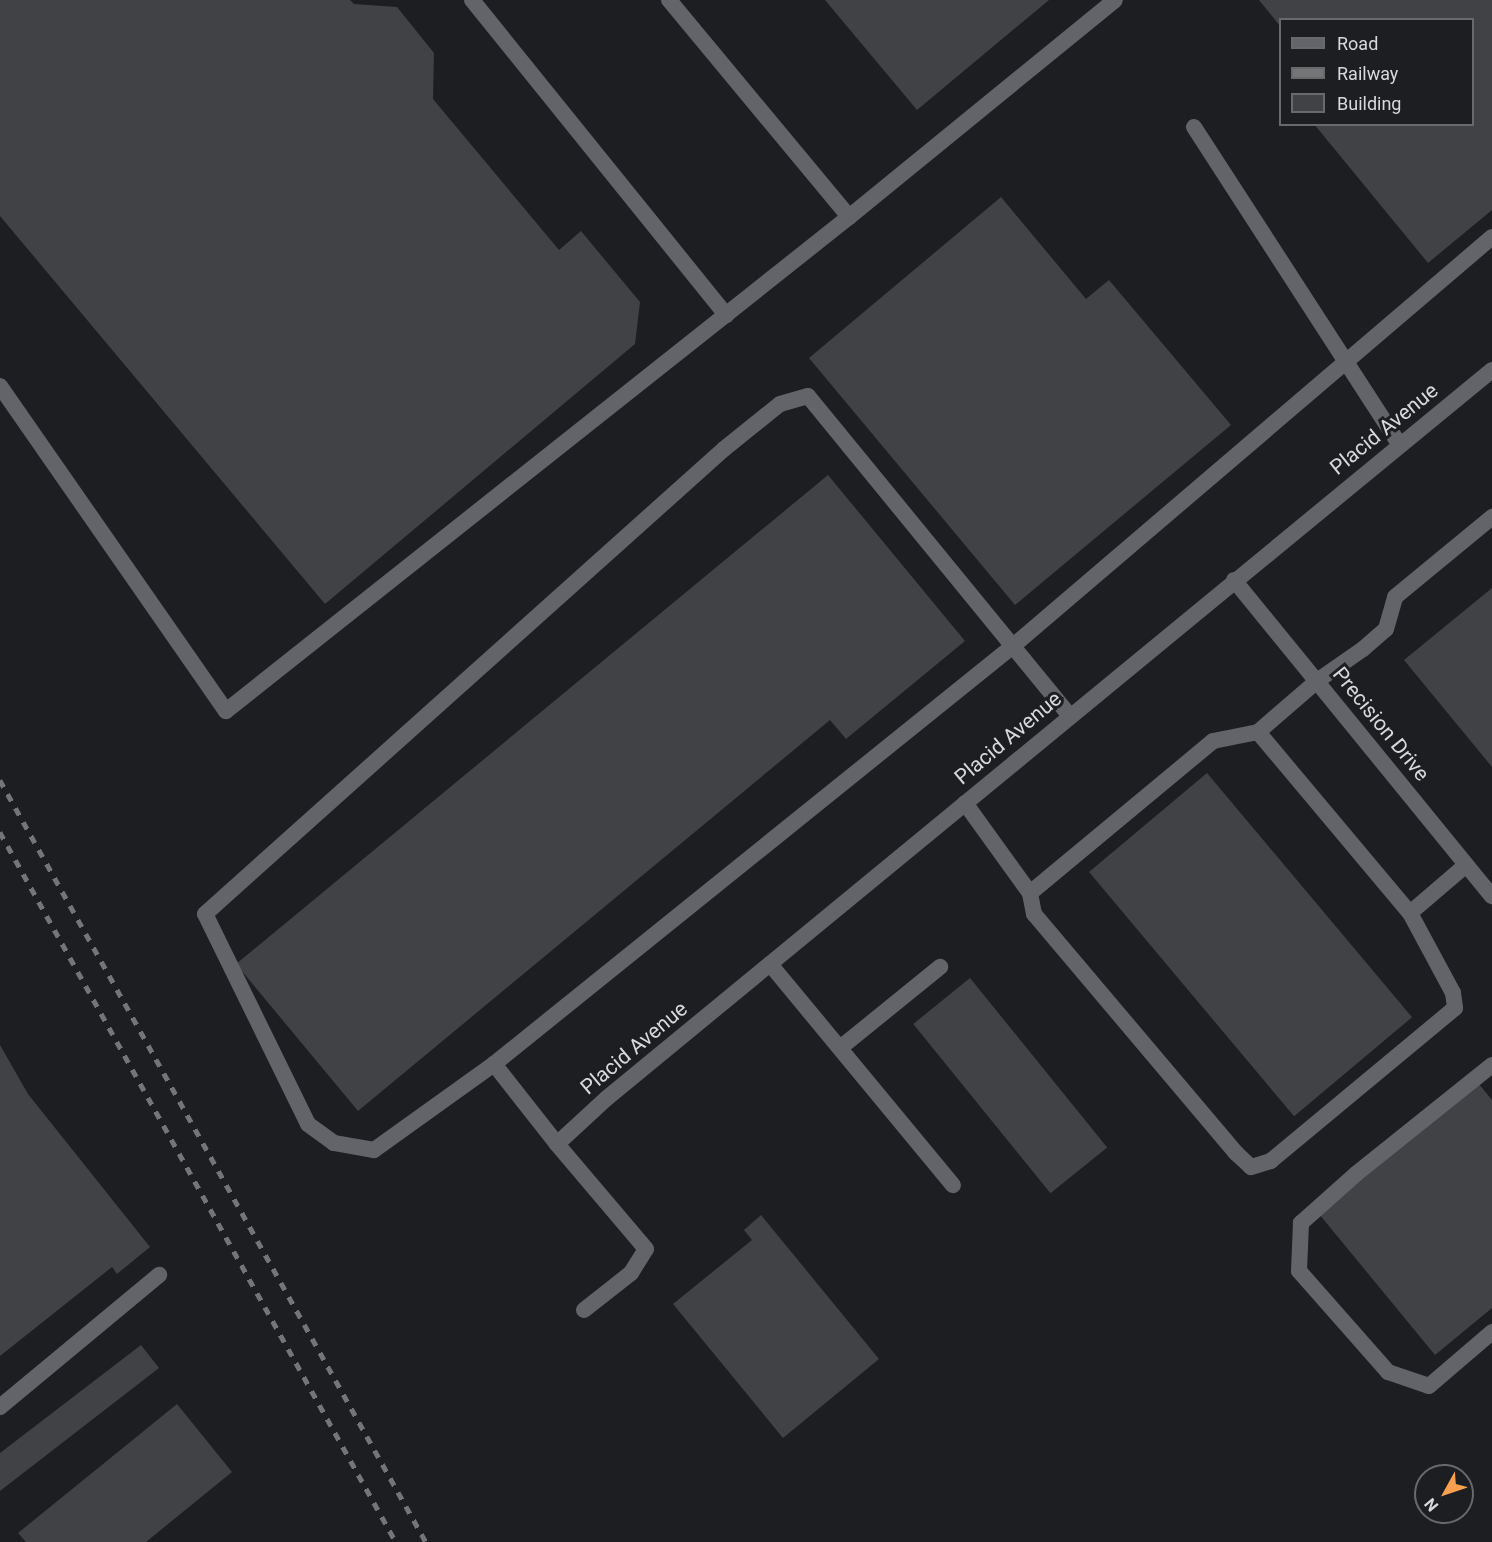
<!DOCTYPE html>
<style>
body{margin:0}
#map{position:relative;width:1492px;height:1542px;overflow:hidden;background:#1c1e21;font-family:Roboto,sans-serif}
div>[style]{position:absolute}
.building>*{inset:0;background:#404246;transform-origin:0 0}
.service>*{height:16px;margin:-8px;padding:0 8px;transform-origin:8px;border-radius:8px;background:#636469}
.minor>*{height:16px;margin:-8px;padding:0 8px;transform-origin:8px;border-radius:8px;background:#636469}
.rail>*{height:4.5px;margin-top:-2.25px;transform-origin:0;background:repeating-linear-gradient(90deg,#737577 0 8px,transparent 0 16px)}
span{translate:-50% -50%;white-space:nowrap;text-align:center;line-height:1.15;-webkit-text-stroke:6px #1c1e21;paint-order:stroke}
.street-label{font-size:21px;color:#d8d9db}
.legend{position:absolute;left:1279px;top:18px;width:195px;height:108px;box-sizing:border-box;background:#1c1e21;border:2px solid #67696b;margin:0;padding:8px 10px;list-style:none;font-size:18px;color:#d8d9db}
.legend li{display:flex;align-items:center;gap:12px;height:30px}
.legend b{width:30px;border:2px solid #67696b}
.north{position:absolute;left:1414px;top:1464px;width:60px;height:60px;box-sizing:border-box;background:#1c1e21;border:2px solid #67696b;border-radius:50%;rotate:230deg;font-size:16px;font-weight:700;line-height:24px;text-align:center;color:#d8d9db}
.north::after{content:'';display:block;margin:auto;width:21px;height:27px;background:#fa9f4e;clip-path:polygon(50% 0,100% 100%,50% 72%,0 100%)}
</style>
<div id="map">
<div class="building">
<i style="clip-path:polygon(0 0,350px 0,354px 4px,397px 7px,434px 53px,433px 99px,559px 250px,581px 231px,640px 302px,635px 344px,325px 604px,0 216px)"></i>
<i style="clip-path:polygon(825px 0,1049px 0,917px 110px)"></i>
<i style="clip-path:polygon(1259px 0,1492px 0,1492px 210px,1428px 263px,1314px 124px,1472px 124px,1472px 20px,1280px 20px,1280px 26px)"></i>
<i style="clip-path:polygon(1001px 197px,1086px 299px,1109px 280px,1231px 425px,1015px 605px,809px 358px)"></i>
<i style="clip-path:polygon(828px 475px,965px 641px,846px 739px,830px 720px,358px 1111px,236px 964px)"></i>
<i style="clip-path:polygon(1492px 588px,1492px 767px,1404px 660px)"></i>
<i style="left:1207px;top:773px;width:319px;height:154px;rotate:50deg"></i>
<i style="left:970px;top:978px;width:218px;height:73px;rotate:51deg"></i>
<i style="clip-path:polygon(0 1045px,28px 1094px,150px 1247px,117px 1274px,112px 1267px,0 1356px)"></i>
<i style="clip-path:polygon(1478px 1083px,1492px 1100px,1492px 1308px,1435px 1355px,1319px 1214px)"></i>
<i style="clip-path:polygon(761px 1215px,879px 1359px,783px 1438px,673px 1304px,752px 1240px,744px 1230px)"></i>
<i style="clip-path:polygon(141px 1345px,159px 1368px,0 1491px,0 1453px)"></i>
<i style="clip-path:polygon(177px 1404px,232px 1472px,146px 1542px,26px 1542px,18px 1533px)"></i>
</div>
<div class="service">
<i style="left:472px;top:0;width:405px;rotate:51.1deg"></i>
<i style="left:669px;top:0;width:282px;rotate:50.3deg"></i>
<i style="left:1194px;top:127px;width:379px;rotate:57.1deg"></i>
<i style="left:0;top:386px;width:396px;rotate:55.2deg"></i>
<i style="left:226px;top:711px;width:795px;rotate:-38.41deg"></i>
<i style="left:849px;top:217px;width:343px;rotate:-39.2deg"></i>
<i style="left:1258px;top:732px;width:236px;rotate:50deg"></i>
<i style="left:1410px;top:913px;width:91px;rotate:61.7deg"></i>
<i style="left:1453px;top:993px;width:15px;rotate:82deg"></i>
<i style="left:1455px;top:1008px;width:239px;rotate:140.3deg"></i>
<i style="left:1271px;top:1161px;width:21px;rotate:163deg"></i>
<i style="left:1251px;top:1167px;width:21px;rotate:-137deg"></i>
<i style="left:1236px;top:1153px;width:313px;rotate:-130.2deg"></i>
<i style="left:1034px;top:914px;width:21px;rotate:-101deg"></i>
<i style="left:1030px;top:893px;width:238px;rotate:-39.7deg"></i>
<i style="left:1213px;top:741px;width:46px;rotate:-11.3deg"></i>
<i style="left:1258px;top:732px;width:78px;rotate:-40.8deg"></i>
<i style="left:1317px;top:681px;width:56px;rotate:-34.8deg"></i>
<i style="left:1363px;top:649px;width:30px;rotate:-41deg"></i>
<i style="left:1386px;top:629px;width:33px;rotate:-74deg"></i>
<i style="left:1395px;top:597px;width:126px;rotate:-39.5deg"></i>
<i style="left:965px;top:803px;width:111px;rotate:54.2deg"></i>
<i style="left:1410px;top:913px;width:74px;rotate:-40.6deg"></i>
<i style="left:770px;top:964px;width:287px;rotate:50.4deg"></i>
<i style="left:840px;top:1048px;width:129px;rotate:-39deg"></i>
<i style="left:494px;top:1064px;width:666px;rotate:-38.85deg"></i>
<i style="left:1013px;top:646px;width:630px;rotate:-40.49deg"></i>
<i style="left:1492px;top:1065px;width:174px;rotate:141.3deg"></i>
<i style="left:1356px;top:1174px;width:74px;rotate:138.3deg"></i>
<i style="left:1301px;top:1223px;width:48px;rotate:92.4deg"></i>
<i style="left:1299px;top:1271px;width:135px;rotate:48.6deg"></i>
<i style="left:1388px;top:1372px;width:43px;rotate:18.9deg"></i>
<i style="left:1429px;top:1386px;width:83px;rotate:-40.6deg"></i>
<i style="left:584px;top:1310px;width:60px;rotate:-38.2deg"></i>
<i style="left:631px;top:1273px;width:28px;rotate:-58deg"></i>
<i style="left:646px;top:1249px;width:138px;rotate:-130.3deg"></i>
<i style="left:557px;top:1144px;width:102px;rotate:-128.2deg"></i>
<i style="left:494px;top:1064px;width:148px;rotate:144.4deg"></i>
<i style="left:374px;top:1150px;width:41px;rotate:-170.1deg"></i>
<i style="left:334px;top:1143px;width:32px;rotate:-144deg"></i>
<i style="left:308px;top:1124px;width:234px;rotate:-116.1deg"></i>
<i style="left:205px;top:914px;width:697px;rotate:-41.86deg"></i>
<i style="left:724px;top:449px;width:72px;rotate:-38.8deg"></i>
<i style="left:780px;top:404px;width:29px;rotate:-16deg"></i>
<i style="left:808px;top:396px;width:414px;rotate:50.7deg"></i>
<i style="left:0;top:1407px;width:207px;rotate:-39.7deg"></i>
</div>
<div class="minor">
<i style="left:1234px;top:580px;width:408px;rotate:50.8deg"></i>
<i style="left:557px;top:1144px;width:68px;rotate:-42.6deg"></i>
<i style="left:607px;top:1098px;width:1146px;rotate:-39.44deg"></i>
</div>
<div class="rail">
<i style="left:0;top:780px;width:873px;rotate:60.79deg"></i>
<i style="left:0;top:832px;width:813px;rotate:60.85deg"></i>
</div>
<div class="street-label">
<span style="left:1384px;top:429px;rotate:-39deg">Placid Avenue</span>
<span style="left:1381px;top:724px;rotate:51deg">Precision Drive</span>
<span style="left:1008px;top:738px;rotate:-40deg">Placid Avenue</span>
<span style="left:634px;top:1048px;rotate:-40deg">Placid Avenue</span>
</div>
<ul class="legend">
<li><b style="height:8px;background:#636469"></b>Road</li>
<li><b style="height:8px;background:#737577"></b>Railway</li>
<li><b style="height:16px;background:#404246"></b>Building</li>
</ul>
<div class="north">N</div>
</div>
